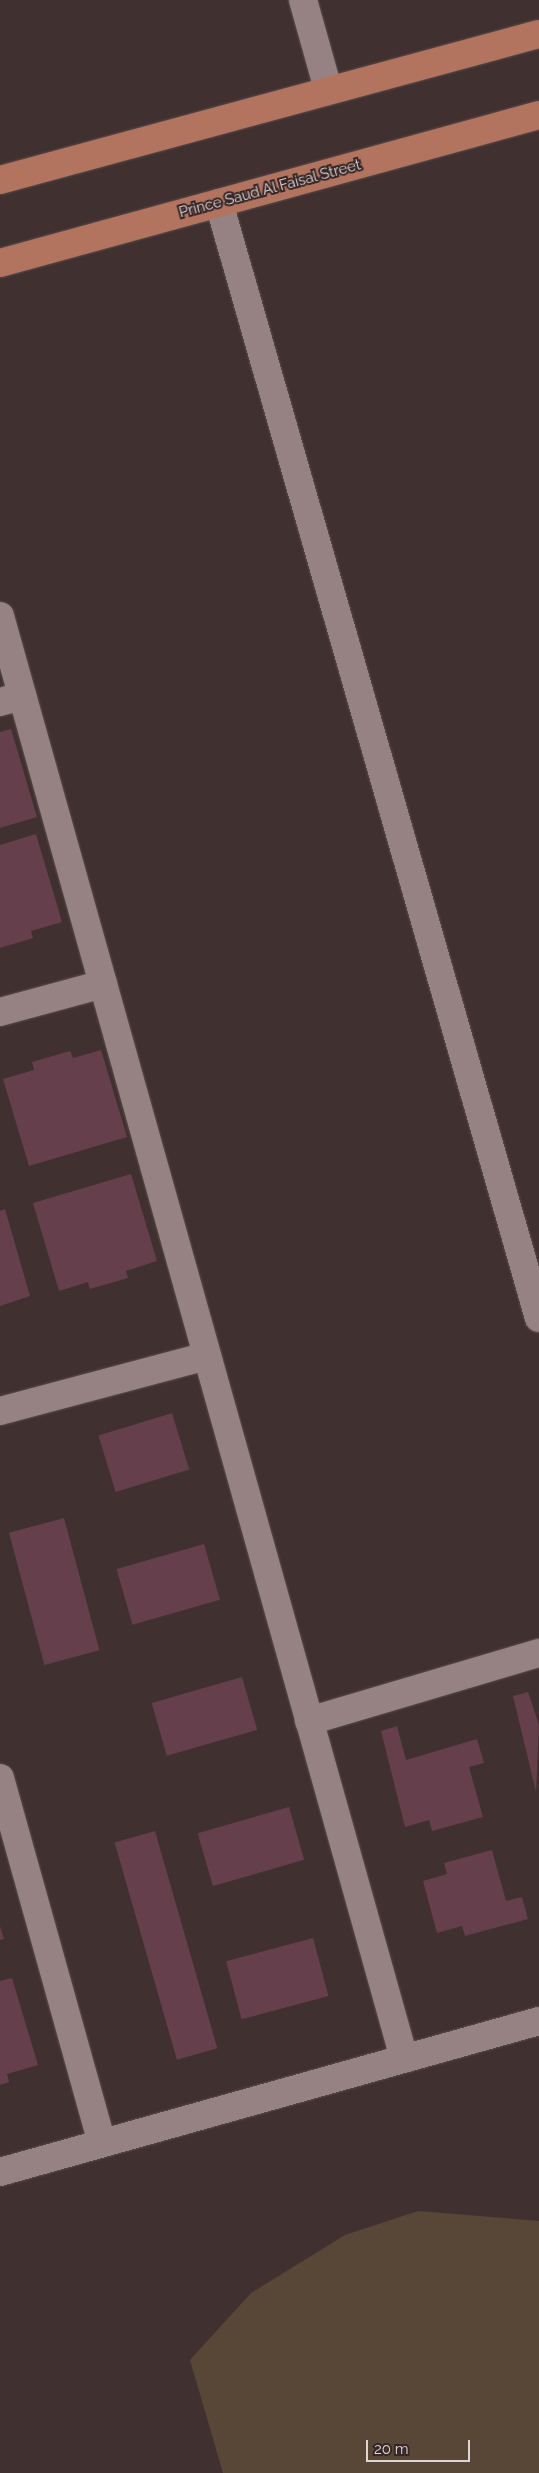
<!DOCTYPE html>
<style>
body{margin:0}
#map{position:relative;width:539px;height:2473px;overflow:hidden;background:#413030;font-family:Raleway,sans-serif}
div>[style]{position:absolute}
.green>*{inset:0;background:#584737}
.building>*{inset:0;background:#653f4c;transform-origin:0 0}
.roads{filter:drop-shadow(0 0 1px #5b4d4d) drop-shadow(0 0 1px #5b4d4d)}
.minor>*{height:28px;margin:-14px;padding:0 14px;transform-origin:14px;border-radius:14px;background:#968282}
.primary>*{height:28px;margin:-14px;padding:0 14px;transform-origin:14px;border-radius:14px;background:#b2745f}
span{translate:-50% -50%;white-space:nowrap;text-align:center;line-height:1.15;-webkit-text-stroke:4px #362626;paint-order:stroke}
.street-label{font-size:15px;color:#e0d5d5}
.scale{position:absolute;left:366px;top:2440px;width:104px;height:22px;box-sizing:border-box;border:2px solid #e0d5d5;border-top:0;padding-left:6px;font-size:15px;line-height:18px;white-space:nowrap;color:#e0d5d5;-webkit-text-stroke:4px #362626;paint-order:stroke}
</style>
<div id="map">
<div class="green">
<i style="clip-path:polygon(418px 2211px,539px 2221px,539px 2473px,223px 2473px,190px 2360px,251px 2293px,345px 2235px)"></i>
</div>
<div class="building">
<i style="clip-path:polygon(11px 729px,37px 817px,0 828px,0 732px)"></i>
<i style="clip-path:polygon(36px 834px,62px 922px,31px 931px,33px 938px,0 948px,0 845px)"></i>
<i style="clip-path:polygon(101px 1050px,127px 1137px,29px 1166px,3px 1079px,34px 1070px,32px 1062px,70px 1051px,73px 1058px)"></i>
<i style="clip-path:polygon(131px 1174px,157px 1261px,126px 1271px,128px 1278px,90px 1289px,88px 1282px,59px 1291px,33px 1203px)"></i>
<i style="clip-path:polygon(5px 1209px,30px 1296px,0 1306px,0 1211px)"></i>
<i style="left:172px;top:1413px;width:59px;height:77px;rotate:73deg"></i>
<i style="left:64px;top:1518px;width:137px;height:57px;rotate:75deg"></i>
<i style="left:204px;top:1544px;width:58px;height:91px;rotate:74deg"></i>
<i style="left:242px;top:1677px;width:55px;height:94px;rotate:74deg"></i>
<i style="clip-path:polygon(528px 1692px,539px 1725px,536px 1792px,513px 1696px)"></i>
<i style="clip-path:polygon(397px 1726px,406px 1760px,477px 1739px,484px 1763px,469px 1767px,483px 1817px,432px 1831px,429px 1820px,405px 1827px,381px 1731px)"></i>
<i style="left:289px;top:1807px;width:55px;height:95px;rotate:74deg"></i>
<i style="left:155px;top:1831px;width:226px;height:42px;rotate:74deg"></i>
<i style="clip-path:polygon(492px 1850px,506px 1901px,522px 1897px,528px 1919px,465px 1936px,462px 1926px,437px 1933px,423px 1881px,447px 1874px,444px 1863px)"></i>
<i style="clip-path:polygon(0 1926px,4px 1939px,0 1940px)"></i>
<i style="left:313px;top:1938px;width:60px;height:90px;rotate:75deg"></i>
<i style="clip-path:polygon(12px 1978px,38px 2065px,7px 2074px,9px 2082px,0 2085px,0 1981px)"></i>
</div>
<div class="roads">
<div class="minor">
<i style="left:303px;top:0;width:92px;rotate:74.3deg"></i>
<i style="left:219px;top:203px;width:1160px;rotate:73.99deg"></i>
<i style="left:0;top:616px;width:1498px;rotate:74.35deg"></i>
<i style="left:0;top:702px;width:23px;rotate:-15deg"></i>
<i style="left:0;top:1012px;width:107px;rotate:-15.2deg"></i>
<i style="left:0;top:1411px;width:214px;rotate:-14.9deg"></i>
<i style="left:309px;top:1721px;width:240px;rotate:-16.5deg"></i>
<i style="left:0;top:1778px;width:379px;rotate:74.4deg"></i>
<i style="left:0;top:2172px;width:560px;rotate:-15.65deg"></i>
</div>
<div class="primary">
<i style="left:0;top:180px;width:558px;rotate:-15.16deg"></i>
<i style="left:0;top:263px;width:559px;rotate:-15.35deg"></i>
</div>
</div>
<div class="street-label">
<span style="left:270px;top:189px;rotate:-15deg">Prince Saud Al Faisal Street</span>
</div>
<div class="scale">20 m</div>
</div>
